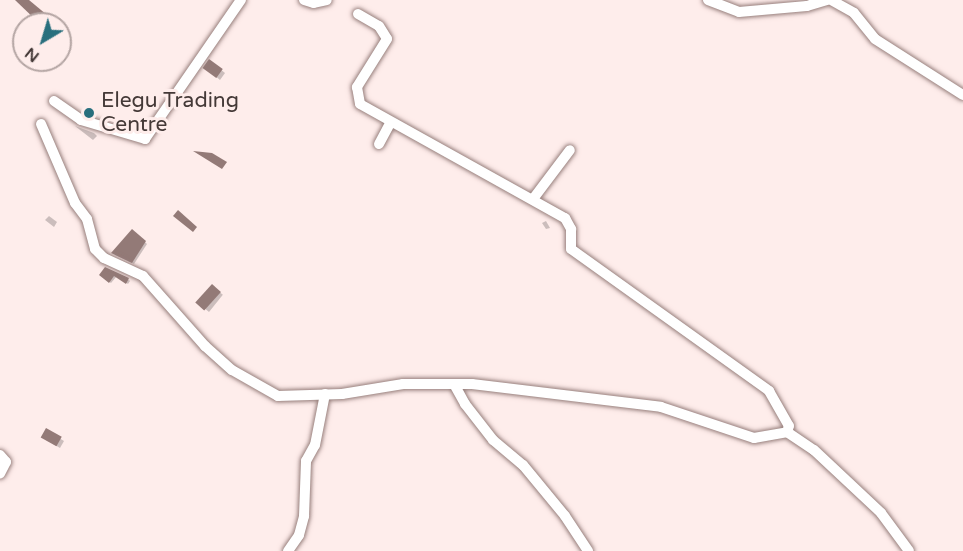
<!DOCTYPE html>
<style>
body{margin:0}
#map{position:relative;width:963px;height:551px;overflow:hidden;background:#feedeb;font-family:"Varela Round",sans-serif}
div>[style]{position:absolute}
.shadow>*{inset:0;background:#0003;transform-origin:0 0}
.building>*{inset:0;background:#937a77;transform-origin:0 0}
.roads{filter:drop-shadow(0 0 2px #977f7c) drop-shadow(0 0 2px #977f7c)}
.minor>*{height:10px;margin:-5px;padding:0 5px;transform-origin:5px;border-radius:5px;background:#fff}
.dots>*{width:16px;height:16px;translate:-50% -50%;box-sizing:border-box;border:3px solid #feedeb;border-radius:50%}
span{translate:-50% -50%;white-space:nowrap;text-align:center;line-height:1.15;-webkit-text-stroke:6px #feedeb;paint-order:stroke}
.poi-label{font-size:21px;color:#443937}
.left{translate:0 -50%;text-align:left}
.north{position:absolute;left:12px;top:12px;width:60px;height:60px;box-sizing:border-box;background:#feedeb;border:2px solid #b4a5a3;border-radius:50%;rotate:218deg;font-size:16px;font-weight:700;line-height:24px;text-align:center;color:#443937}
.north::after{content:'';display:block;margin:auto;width:21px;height:27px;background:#296f7d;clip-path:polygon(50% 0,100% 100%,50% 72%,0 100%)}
</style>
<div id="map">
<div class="shadow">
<i style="clip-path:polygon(16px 0,26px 0,48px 19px,42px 24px)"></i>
<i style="clip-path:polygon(210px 61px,225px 73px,220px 80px,208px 70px)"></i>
<i style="clip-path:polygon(75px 126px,94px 133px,97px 136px,93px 140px)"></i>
<i style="clip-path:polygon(49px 216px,57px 222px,54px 227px,45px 220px)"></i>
<i style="clip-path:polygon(546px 221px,550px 228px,546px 229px,542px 223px)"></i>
<i style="clip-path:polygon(133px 231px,147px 244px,134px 264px,115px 255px)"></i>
<i style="clip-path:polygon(106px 269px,128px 279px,130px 281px,128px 284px,117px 276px,111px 283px,101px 275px)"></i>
<i style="left:212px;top:286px;width:14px;height:22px;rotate:39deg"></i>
<i style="clip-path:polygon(46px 430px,64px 441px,60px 448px,45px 439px)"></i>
</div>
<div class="building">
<i style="clip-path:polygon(15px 0,29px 0,47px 15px,40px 24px)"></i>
<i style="left:209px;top:59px;width:17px;height:11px;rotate:36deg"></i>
<i style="clip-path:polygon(193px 151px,212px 153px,227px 162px,222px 169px)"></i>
<i style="clip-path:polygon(178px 210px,197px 227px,193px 232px,173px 216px)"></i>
<i style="clip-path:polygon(132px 229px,146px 241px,132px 263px,111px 253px)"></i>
<i style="clip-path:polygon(105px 267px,129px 278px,126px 284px,114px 276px,109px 283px,99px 275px)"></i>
<i style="left:212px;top:284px;width:12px;height:25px;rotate:42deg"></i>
<i style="left:46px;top:428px;width:18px;height:11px;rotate:29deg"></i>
</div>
<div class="roads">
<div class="minor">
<i style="left:304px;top:0;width:10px;rotate:17deg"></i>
<i style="left:314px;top:3px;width:13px;rotate:-13deg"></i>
<i style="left:708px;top:0;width:33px;rotate:21deg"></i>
<i style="left:739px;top:12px;width:68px;rotate:-5deg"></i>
<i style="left:807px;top:6px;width:21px;rotate:-17deg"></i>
<i style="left:831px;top:0;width:26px;rotate:29deg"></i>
<i style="left:854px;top:13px;width:33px;rotate:51deg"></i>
<i style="left:875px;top:39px;width:104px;rotate:32.5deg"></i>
<i style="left:358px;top:14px;width:24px;rotate:30deg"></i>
<i style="left:379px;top:26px;width:15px;rotate:58deg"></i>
<i style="left:387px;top:39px;width:57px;rotate:122deg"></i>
<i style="left:357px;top:87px;width:17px;rotate:80deg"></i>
<i style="left:360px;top:104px;width:235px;rotate:29.1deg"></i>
<i style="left:565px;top:218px;width:13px;rotate:61deg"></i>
<i style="left:571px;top:229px;width:20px;rotate:90deg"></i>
<i style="left:571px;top:249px;width:244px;rotate:35.6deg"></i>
<i style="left:769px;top:391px;width:40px;rotate:60.3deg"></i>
<i style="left:789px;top:426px;width:6px;rotate:108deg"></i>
<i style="left:54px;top:101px;width:33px;rotate:35deg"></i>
<i style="left:81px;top:120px;width:67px;rotate:16.5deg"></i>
<i style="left:145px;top:139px;width:169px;rotate:-55.4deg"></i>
<i style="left:41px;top:124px;width:86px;rotate:66.7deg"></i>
<i style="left:75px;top:203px;width:20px;rotate:53deg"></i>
<i style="left:87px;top:219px;width:31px;rotate:75deg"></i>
<i style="left:95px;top:249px;width:13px;rotate:45deg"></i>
<i style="left:104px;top:258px;width:43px;rotate:24.8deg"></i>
<i style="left:143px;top:276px;width:94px;rotate:48.5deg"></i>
<i style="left:205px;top:346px;width:36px;rotate:42deg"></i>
<i style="left:232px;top:370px;width:53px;rotate:29.5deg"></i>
<i style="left:278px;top:396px;width:64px;rotate:-1.8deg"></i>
<i style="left:342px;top:394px;width:62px;rotate:-9.3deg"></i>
<i style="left:403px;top:384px;width:69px"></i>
<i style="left:472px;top:384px;width:190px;rotate:6.9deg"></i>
<i style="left:661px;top:407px;width:98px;rotate:18.4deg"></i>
<i style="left:754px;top:438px;width:34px;rotate:-10deg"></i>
<i style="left:787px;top:432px;width:32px;rotate:34deg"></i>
<i style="left:814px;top:450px;width:92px;rotate:43.2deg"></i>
<i style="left:881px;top:513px;width:47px;rotate:53.6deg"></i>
<i style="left:379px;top:144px;width:24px;rotate:-62deg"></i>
<i style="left:533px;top:199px;width:61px;rotate:-52.9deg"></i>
<i style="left:454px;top:384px;width:23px;rotate:61deg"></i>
<i style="left:465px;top:404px;width:46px;rotate:52.1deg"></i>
<i style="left:493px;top:440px;width:39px;rotate:40deg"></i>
<i style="left:523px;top:465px;width:66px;rotate:50.5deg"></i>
<i style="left:565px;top:516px;width:42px;rotate:56.7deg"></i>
<i style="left:0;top:455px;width:9px;rotate:49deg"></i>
<i style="left:6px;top:462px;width:13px;rotate:117deg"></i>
<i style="left:288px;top:551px;width:19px;rotate:-55deg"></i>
<i style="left:299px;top:535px;width:20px;rotate:-75deg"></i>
<i style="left:304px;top:516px;width:55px;rotate:-87.9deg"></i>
<i style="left:306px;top:461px;width:18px;rotate:-61deg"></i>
<i style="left:315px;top:445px;width:52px;rotate:-78.9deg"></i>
</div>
</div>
<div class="dots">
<i style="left:89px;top:113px;background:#296f7d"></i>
</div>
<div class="poi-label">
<span class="left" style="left:101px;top:113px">Elegu Trading<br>Centre</span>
</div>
<div class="north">N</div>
</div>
